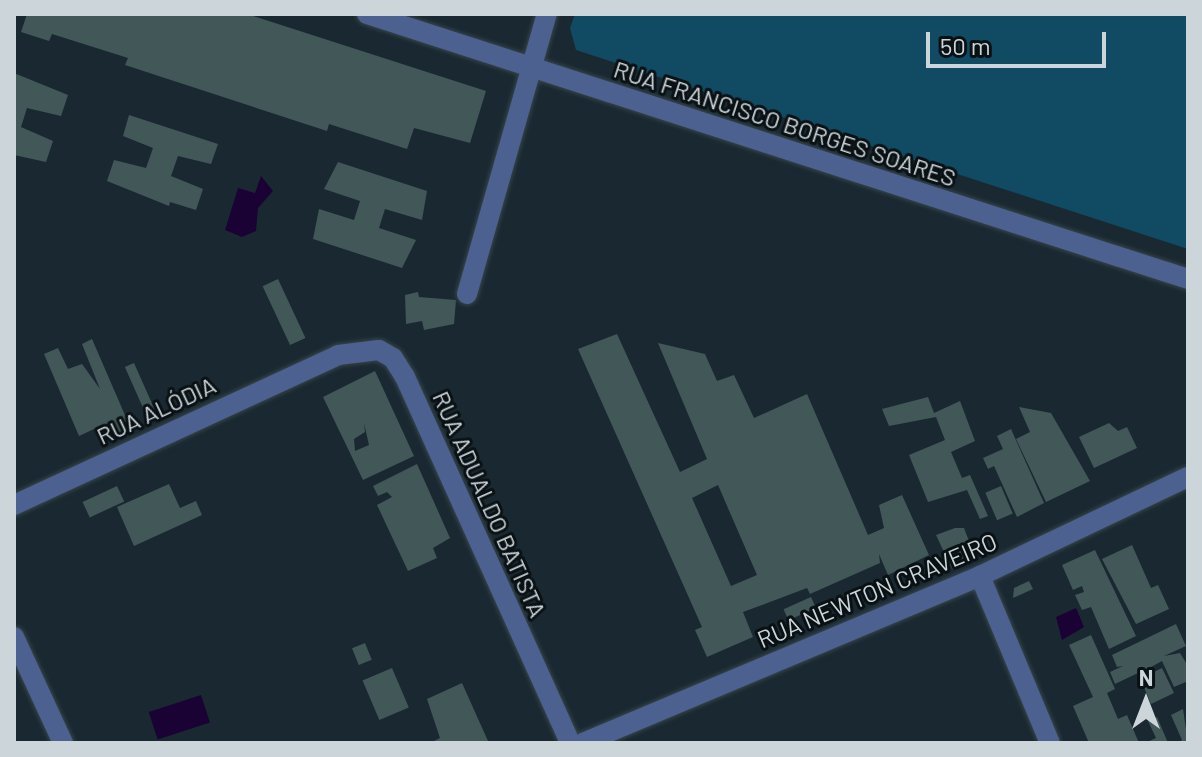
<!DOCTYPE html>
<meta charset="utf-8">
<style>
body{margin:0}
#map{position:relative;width:1202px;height:757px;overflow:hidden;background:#1a2931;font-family:Barlow,sans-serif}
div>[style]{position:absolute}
.green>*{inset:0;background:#114a63}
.water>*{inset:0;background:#1b0235;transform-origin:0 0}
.building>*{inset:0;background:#425758;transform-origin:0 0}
.roads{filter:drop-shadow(0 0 2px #36454c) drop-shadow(0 0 2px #36454c)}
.minor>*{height:20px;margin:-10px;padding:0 10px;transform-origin:10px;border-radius:10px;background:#4d6190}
span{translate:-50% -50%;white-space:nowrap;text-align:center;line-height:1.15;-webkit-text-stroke:6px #0a1114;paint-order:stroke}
.street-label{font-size:24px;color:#cbd5da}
.frame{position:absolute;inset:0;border:16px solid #cbd5da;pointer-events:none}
.north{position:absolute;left:1106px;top:661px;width:80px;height:80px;-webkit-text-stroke:6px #0a1114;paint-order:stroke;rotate:0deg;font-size:22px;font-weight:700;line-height:32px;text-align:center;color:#cbd5da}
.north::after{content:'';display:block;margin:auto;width:28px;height:36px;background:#cbd5da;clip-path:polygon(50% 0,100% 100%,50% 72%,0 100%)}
.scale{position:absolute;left:926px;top:32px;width:180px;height:36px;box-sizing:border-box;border:4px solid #cbd5da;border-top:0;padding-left:10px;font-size:24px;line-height:28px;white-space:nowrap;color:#cbd5da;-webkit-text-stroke:6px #0a1114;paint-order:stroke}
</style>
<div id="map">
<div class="green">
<i style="clip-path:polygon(575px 14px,1188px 14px,1188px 249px,576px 50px,570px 28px)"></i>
</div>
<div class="water">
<i style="clip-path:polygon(261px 176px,273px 191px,258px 208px,256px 231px,242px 237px,225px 230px,238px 188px,255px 193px)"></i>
<i style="clip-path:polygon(1076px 608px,1084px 627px,1062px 640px,1056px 617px)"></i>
<i style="left:201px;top:695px;width:29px;height:55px;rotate:72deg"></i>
</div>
<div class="building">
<i style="clip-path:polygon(27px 14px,247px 14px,486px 91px,470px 143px,414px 128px,407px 149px,329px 124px,327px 131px,125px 65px,128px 58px,52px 34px,49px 41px,21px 32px)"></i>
<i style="clip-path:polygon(14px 73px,68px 95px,61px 116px,27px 108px,21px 127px,53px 141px,46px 162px,14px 155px)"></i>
<i style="clip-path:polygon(129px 115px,218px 144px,211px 164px,178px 156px,171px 176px,203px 189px,196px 210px,170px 202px,169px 206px,107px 181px,114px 160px,146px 168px,153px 148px,123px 136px)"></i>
<i style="clip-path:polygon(338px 162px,427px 191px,422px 220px,385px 209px,379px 228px,416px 240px,402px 268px,313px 239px,319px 209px,354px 220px,360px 201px,324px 189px)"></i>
<i style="left:278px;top:279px;width:65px;height:17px;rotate:65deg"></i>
<i style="clip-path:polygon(418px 292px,419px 297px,456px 300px,454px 324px,424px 330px,422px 321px,406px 324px,405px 295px)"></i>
<i style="clip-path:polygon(evenodd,617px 334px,680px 472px,707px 459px,658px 343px,705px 354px,717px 381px,734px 375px,754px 418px,807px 394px,868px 535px,884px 528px,879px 505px,902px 495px,929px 555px,888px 575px,879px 554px,880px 563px,810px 594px,807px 588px,743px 612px,753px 637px,707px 657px,695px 630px,702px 627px,578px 349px,617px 334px,718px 485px,757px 575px,731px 586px,692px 498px,718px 485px)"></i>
<i style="clip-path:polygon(92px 339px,131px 429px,100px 442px,94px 429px,79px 436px,44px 354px,58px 348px,68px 369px,82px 364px,100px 389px,82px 344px)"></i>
<i style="left:134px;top:363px;width:59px;height:10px;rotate:66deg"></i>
<i style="clip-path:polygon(evenodd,375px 371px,414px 456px,363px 480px,323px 397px,375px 371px,364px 423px,369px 445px,355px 451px,354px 439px,365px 432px,364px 423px)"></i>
<i style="clip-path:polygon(928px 397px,934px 413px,960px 401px,975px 441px,951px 452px,962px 478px,970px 475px,988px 516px,980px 519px,967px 490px,928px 502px,909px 455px,945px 440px,936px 417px,889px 426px,882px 409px)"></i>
<i style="clip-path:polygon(1019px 407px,1051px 413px,1090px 481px,1046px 502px,1016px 439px,1030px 432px)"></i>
<i style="clip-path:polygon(1109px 423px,1118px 431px,1127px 427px,1137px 448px,1094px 468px,1079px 437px)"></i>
<i style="clip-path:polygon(1011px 429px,1044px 503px,1017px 517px,994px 466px,988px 469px,983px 458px,1003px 449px,997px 436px)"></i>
<i style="clip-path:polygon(417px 464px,450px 538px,433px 548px,437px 558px,408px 571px,377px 505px,392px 497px,387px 492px,378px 496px,373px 486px)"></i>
<i style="clip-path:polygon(169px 484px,180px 508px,196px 501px,202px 515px,134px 546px,117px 507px)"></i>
<i style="left:117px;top:486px;width:17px;height:38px;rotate:65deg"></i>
<i style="left:1001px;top:486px;width:30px;height:17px;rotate:67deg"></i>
<i style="clip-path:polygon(955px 528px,964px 528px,975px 557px,952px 569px,936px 535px)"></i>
<i style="clip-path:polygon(1132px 545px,1151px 588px,1158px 585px,1169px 609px,1136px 624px,1102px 559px)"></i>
<i style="clip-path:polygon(1095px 550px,1136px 636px,1109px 649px,1091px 607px,1082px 610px,1075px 595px,1084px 592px,1082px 586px,1073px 590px,1062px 565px)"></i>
<i style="clip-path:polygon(1029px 581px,1033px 589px,1013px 598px,1014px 588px)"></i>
<i style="left:811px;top:597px;width:12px;height:30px;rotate:66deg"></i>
<i style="clip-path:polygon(1176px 624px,1186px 646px,1164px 656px,1180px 653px,1188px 666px,1188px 681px,1174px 687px,1162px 661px,1151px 667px,1154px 672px,1162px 668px,1174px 693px,1151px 704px,1138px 673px,1115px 684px,1110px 672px,1123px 666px,1117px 667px,1112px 655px)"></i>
<i style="clip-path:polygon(1091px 635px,1115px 689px,1107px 693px,1118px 719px,1127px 715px,1139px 743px,1089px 743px,1073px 706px,1093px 697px,1069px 645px)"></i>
<i style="left:365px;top:643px;width:18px;height:14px;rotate:68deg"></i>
<i style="left:392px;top:668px;width:43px;height:32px;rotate:67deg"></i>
<i style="clip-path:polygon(462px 683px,488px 741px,430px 743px,440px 738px,427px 699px)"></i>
<i style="clip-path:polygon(1183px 709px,1188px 743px,1177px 743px,1182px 740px,1171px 715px)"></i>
<i style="clip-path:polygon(1157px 717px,1168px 743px,1145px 743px,1156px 738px,1148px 721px)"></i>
</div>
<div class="roads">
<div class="minor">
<i style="left:367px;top:14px;width:863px;rotate:17.89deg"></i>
<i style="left:467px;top:294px;width:291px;rotate:-74.1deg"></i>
<i style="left:14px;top:505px;width:357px;rotate:-24.8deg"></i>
<i style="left:338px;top:355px;width:41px;rotate:-7deg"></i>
<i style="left:379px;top:350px;width:16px;rotate:30deg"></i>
<i style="left:393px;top:358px;width:22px;rotate:58deg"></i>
<i style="left:405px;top:377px;width:401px;rotate:65.7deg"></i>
<i style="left:980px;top:576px;width:181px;rotate:67.3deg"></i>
<i style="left:14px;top:637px;width:117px;rotate:65.2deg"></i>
<i style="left:583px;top:743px;width:431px;rotate:-22.8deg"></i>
<i style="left:980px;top:576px;width:230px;rotate:-25.5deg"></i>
</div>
</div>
<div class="street-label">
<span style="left:785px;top:123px;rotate:18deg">RUA FRANCISCO BORGES SOARES</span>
<span style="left:156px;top:410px;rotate:-25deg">RUA ALÓDIA</span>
<span style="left:490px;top:504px;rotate:66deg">RUA ADUALDO BATISTA</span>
<span style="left:877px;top:590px;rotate:-23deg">RUA NEWTON CRAVEIRO</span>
</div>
<div class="frame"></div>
<div class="north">N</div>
<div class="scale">50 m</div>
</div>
